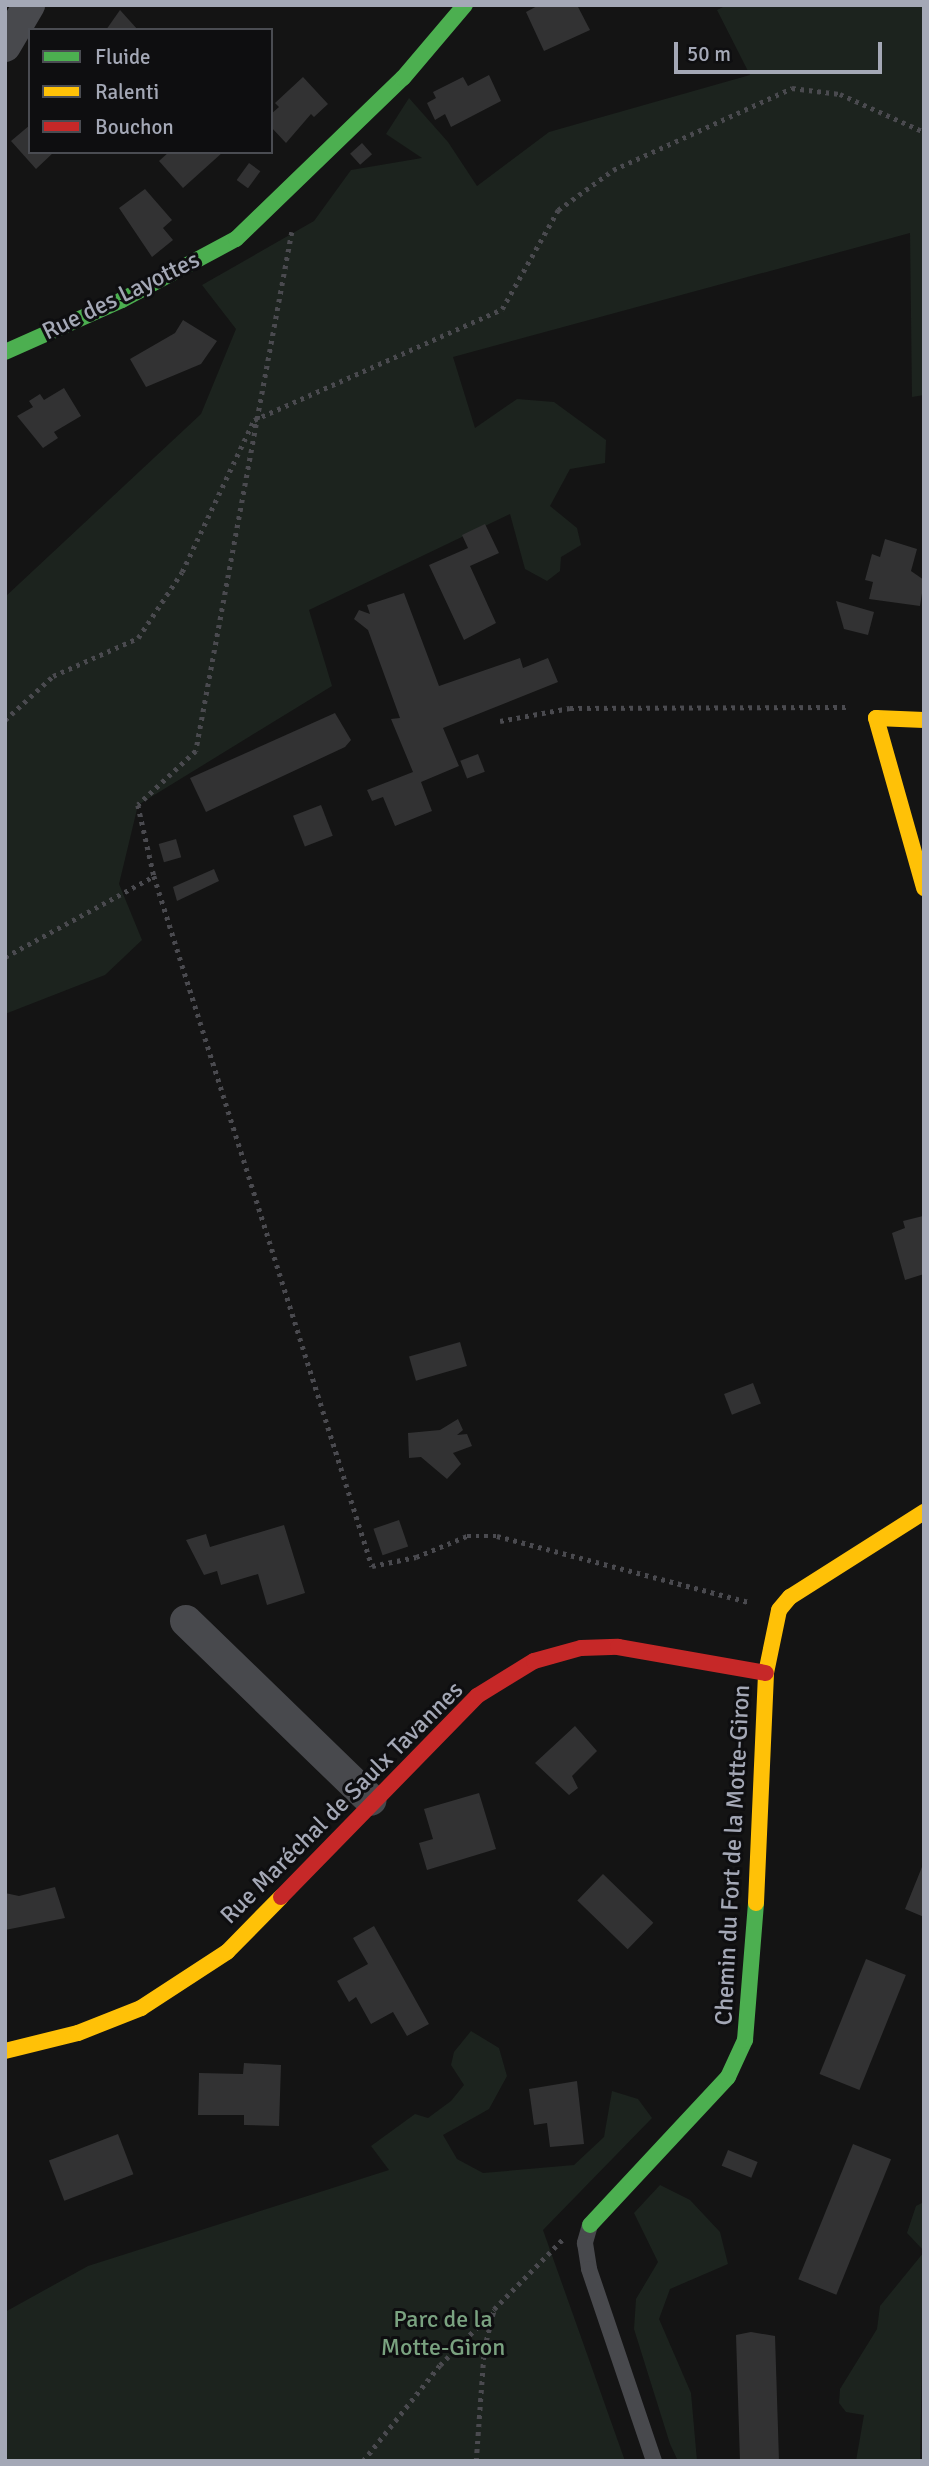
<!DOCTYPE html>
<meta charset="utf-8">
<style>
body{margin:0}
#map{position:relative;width:929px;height:2466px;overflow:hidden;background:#141414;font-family:Signika,sans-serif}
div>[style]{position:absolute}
.green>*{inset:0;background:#1c231e}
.building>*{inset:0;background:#323233;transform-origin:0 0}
.path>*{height:4.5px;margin-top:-2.25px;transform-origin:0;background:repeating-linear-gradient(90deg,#4a4a4f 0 3.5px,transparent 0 8.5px)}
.lane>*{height:16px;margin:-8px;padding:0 8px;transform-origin:8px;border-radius:8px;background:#48494d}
.street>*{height:32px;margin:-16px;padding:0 16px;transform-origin:16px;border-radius:16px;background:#48494d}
.fast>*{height:16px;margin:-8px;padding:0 8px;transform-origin:8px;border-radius:8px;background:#4caf50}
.slow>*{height:16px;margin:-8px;padding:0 8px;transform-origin:8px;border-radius:8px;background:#ffc107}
.jam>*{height:16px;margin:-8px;padding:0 8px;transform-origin:8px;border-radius:8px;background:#c62828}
span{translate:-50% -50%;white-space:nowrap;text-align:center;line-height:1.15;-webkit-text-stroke:6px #0e0e10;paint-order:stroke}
.street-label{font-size:24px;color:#a4a8b6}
.park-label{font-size:24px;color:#7aa280}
.frame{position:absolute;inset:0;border:7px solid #a4a8b6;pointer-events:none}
.legend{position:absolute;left:28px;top:28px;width:245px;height:126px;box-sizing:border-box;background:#0e0e10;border:2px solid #4a4c52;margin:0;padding:9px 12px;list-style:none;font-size:21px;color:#a4a8b6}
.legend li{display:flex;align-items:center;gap:14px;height:35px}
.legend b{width:35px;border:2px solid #4a4c52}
.scale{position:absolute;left:674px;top:42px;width:208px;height:32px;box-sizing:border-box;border:4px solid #a4a8b6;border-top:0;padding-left:9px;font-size:21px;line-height:24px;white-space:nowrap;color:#a4a8b6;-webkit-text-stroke:5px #0e0e10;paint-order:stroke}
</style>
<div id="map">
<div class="green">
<i style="clip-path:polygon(727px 5px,924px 5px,924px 395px,912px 397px,910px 233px,453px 357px,475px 428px,517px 399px,554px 402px,606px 440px,605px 463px,570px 469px,550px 506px,577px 528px,581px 545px,561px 557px,560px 571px,547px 581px,525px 569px,510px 514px,309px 610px,332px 686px,138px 805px,119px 884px,142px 940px,105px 975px,5px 1014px,5px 597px,201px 414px,236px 329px,202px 285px,314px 221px,351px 170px,422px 158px,386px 134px,409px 98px,448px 142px,477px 186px,549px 132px,750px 75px,717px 10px)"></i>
<i style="clip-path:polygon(471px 2031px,499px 2048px,507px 2076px,489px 2109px,443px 2135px,457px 2159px,483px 2173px,574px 2165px,604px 2137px,612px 2091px,638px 2099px,652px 2118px,543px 2230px,625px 2461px,5px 2461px,5px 2312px,88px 2266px,389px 2170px,371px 2146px,415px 2114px,428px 2118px,451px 2101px,464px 2085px,451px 2065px,454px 2052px)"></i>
<i style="clip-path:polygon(660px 2185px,690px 2200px,720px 2232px,728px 2264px,670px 2289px,659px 2319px,691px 2393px,697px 2461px,678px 2461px,670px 2444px,634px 2329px,636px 2299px,658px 2262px,634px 2213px)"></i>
<i style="clip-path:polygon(924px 2202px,924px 2251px,907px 2233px,916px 2206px)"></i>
<i style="clip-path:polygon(924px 2252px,920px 2461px,856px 2461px,864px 2415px,846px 2412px,839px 2403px,840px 2389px,877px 2329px,880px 2306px)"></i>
</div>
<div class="building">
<i style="clip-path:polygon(539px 5px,577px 5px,590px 30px,544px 51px,526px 12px)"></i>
<i style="clip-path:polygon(120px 10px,138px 30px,106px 30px)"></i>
<i style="clip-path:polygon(489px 75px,501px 101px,451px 127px,445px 114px,435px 120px,427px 103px,436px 98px,433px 92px,463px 77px,468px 86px)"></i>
<i style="clip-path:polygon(303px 77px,328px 104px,314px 117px,311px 114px,286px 143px,271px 127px,271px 114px,279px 107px,275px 103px)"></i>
<i style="clip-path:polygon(30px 125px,30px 152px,54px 152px,36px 169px,11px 141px)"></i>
<i style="left:362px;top:143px;width:15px;height:16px;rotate:48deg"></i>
<i style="clip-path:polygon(169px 152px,223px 152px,183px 188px,159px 161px)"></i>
<i style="left:249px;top:163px;width:14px;height:21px;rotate:36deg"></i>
<i style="clip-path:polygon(145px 189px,172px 220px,163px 228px,173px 240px,152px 257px,119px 208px)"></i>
<i style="clip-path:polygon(183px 320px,217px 341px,201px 364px,146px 387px,130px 359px,175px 333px)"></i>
<i style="clip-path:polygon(64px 388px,81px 416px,54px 432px,58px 438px,43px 448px,17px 416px,33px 407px,29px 401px,40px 394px,44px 400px)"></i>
<i style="clip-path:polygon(485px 524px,499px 553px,470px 566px,496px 623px,464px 640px,429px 565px,468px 548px,462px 535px)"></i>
<i style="clip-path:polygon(885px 539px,917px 549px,911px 571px,924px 580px,920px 606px,869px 599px,873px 582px,865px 580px,872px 554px,880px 557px)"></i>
<i style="clip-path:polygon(404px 593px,439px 686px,520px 658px,523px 668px,548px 658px,558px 682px,443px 728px,459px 766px,421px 782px,432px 811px,395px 826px,383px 797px,372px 801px,367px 790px,413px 772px,391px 719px,400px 718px,368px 630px,354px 619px,359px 610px,370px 614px,367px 605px)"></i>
<i style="clip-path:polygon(836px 601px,874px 612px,868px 635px,844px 629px)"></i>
<i style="clip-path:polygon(335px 713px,351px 740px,345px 747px,206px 812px,190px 778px)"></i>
<i style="left:478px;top:754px;width:19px;height:19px;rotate:69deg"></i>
<i style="left:321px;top:805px;width:33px;height:30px;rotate:69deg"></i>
<i style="left:176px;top:839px;width:19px;height:18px;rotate:74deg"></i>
<i style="clip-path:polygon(214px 869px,219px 881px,177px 901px,173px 887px)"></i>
<i style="clip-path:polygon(923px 1216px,924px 1274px,905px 1280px,892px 1233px,905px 1228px,903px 1221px)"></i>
<i style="left:460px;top:1342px;width:25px;height:53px;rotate:74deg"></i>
<i style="left:753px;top:1383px;width:22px;height:31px;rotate:69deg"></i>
<i style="clip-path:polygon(458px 1419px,463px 1430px,457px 1435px,467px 1434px,472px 1446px,453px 1453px,461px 1464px,447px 1479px,421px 1457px,409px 1458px,408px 1433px,440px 1430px)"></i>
<i style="left:399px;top:1520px;width:28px;height:27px;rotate:71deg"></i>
<i style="clip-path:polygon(284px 1525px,305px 1593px,267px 1605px,258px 1574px,221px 1585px,217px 1571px,204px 1575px,186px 1540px,206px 1534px,210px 1547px)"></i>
<i style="clip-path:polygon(575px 1726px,597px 1751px,572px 1776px,578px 1788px,569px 1795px,535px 1763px)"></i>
<i style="clip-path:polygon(479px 1793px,496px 1849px,427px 1870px,419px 1843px,433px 1839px,424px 1809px)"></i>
<i style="clip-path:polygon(924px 1862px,924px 1917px,905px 1909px)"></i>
<i style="left:603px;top:1874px;width:70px;height:37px;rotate:44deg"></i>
<i style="clip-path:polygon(55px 1887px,65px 1918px,5px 1930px,5px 1893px,19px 1896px)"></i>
<i style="clip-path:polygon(374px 1926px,429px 2024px,407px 2036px,393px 2012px,371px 2024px,356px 1997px,349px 2002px,337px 1981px,368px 1964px,353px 1938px)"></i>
<i style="left:866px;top:1959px;width:43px;height:124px;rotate:22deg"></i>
<i style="clip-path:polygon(244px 2063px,281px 2065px,279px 2126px,244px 2125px,244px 2115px,198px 2115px,199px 2073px,243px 2074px)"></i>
<i style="clip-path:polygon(577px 2081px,584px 2144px,550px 2147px,547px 2123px,534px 2125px,529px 2089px)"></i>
<i style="left:118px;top:2134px;width:43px;height:74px;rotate:69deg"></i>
<i style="left:853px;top:2144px;width:41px;height:146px;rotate:22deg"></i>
<i style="left:728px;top:2150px;width:32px;height:17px;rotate:22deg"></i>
<i style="clip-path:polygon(751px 2332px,775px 2336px,779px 2461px,740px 2461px,736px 2335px)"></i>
</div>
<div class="path">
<i style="left:292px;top:232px;width:528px;rotate:100.48deg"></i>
<i style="left:196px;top:751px;width:79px;rotate:137deg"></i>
<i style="left:138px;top:805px;width:73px;rotate:77.3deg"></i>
<i style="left:154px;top:876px;width:724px;rotate:72.47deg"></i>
<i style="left:372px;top:1566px;width:45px;rotate:-11.6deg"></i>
<i style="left:416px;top:1557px;width:55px;rotate:-22.4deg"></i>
<i style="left:467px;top:1536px;width:30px"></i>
<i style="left:497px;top:1536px;width:260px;rotate:14.7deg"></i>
<i style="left:5px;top:720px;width:65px;rotate:-42.5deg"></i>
<i style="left:53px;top:676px;width:93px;rotate:-24.1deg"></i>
<i style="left:138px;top:638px;width:79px;rotate:-56.3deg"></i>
<i style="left:182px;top:572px;width:168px;rotate:-64.7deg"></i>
<i style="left:254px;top:420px;width:272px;rotate:-24.1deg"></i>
<i style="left:502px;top:309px;width:114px;rotate:-60.5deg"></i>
<i style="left:558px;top:210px;width:68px;rotate:-36deg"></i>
<i style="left:613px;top:170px;width:197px;rotate:-24.6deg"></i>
<i style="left:792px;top:88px;width:48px;rotate:7.1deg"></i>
<i style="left:840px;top:94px;width:92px;rotate:24.3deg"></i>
<i style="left:500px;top:721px;width:71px;rotate:-10.5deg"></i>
<i style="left:570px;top:708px;width:276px;rotate:-0.2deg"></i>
<i style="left:5px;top:957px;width:170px;rotate:-28.5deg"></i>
<i style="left:363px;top:2461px;width:123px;rotate:-51.3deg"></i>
<i style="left:440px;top:2365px;width:77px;rotate:-45.5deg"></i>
<i style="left:476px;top:2461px;width:112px;rotate:-85.9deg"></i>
<i style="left:484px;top:2349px;width:41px;rotate:-76deg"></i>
<i style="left:494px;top:2309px;width:97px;rotate:-45.4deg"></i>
</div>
<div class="lane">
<i style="left:590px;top:2225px;width:19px;rotate:106deg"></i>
<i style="left:585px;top:2243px;width:26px;rotate:81deg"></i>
<i style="left:589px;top:2269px;width:203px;rotate:71.3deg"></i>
</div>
<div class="street">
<i style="left:5px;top:46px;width:48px;rotate:-59.7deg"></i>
<i style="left:186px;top:1621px;width:257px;rotate:44.1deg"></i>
</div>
<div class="fast">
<i style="left:5px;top:352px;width:128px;rotate:-24deg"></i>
<i style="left:122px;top:300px;width:129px;rotate:-28.2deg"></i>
<i style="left:236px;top:239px;width:232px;rotate:-44deg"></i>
<i style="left:403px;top:78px;width:96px;rotate:-49.7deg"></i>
<i style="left:590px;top:2225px;width:202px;rotate:-47deg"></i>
<i style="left:728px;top:2077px;width:41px;rotate:-65.3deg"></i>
<i style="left:745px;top:2040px;width:137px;rotate:-85.4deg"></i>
</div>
<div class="slow">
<i style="left:924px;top:720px;width:48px;rotate:-177.6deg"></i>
<i style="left:876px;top:718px;width:177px;rotate:74.2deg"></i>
<i style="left:756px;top:1903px;width:230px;rotate:-87.5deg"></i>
<i style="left:766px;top:1673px;width:64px;rotate:-78.3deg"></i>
<i style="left:779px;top:1610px;width:17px;rotate:-50deg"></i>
<i style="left:790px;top:1597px;width:159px;rotate:-32.4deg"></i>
<i style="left:5px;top:2051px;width:75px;rotate:-13.9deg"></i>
<i style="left:78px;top:2033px;width:68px;rotate:-21.6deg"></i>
<i style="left:141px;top:2008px;width:103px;rotate:-33.1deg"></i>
<i style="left:227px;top:1952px;width:77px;rotate:-45.5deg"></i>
</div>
<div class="jam">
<i style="left:281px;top:1897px;width:281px;rotate:-45.7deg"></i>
<i style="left:477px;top:1696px;width:67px;rotate:-31.6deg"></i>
<i style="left:534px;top:1661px;width:49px;rotate:-15.5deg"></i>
<i style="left:581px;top:1648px;width:37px;rotate:-2deg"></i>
<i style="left:618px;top:1647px;width:150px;rotate:10deg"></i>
</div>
<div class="street-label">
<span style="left:121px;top:296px;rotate:-26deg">Rue des Layottes</span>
<span style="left:342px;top:1803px;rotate:-45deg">Rue Maréchal de Saulx Tavannes</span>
<span style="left:733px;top:1855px;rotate:-87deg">Chemin du Fort de la Motte-Giron</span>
</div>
<div class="park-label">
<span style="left:443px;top:2334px">Parc de la<br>Motte-Giron</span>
</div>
<div class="frame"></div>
<ul class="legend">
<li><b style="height:9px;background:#4caf50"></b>Fluide</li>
<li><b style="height:9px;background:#ffc107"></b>Ralenti</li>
<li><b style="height:9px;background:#c62828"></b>Bouchon</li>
</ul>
<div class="scale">50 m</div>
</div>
